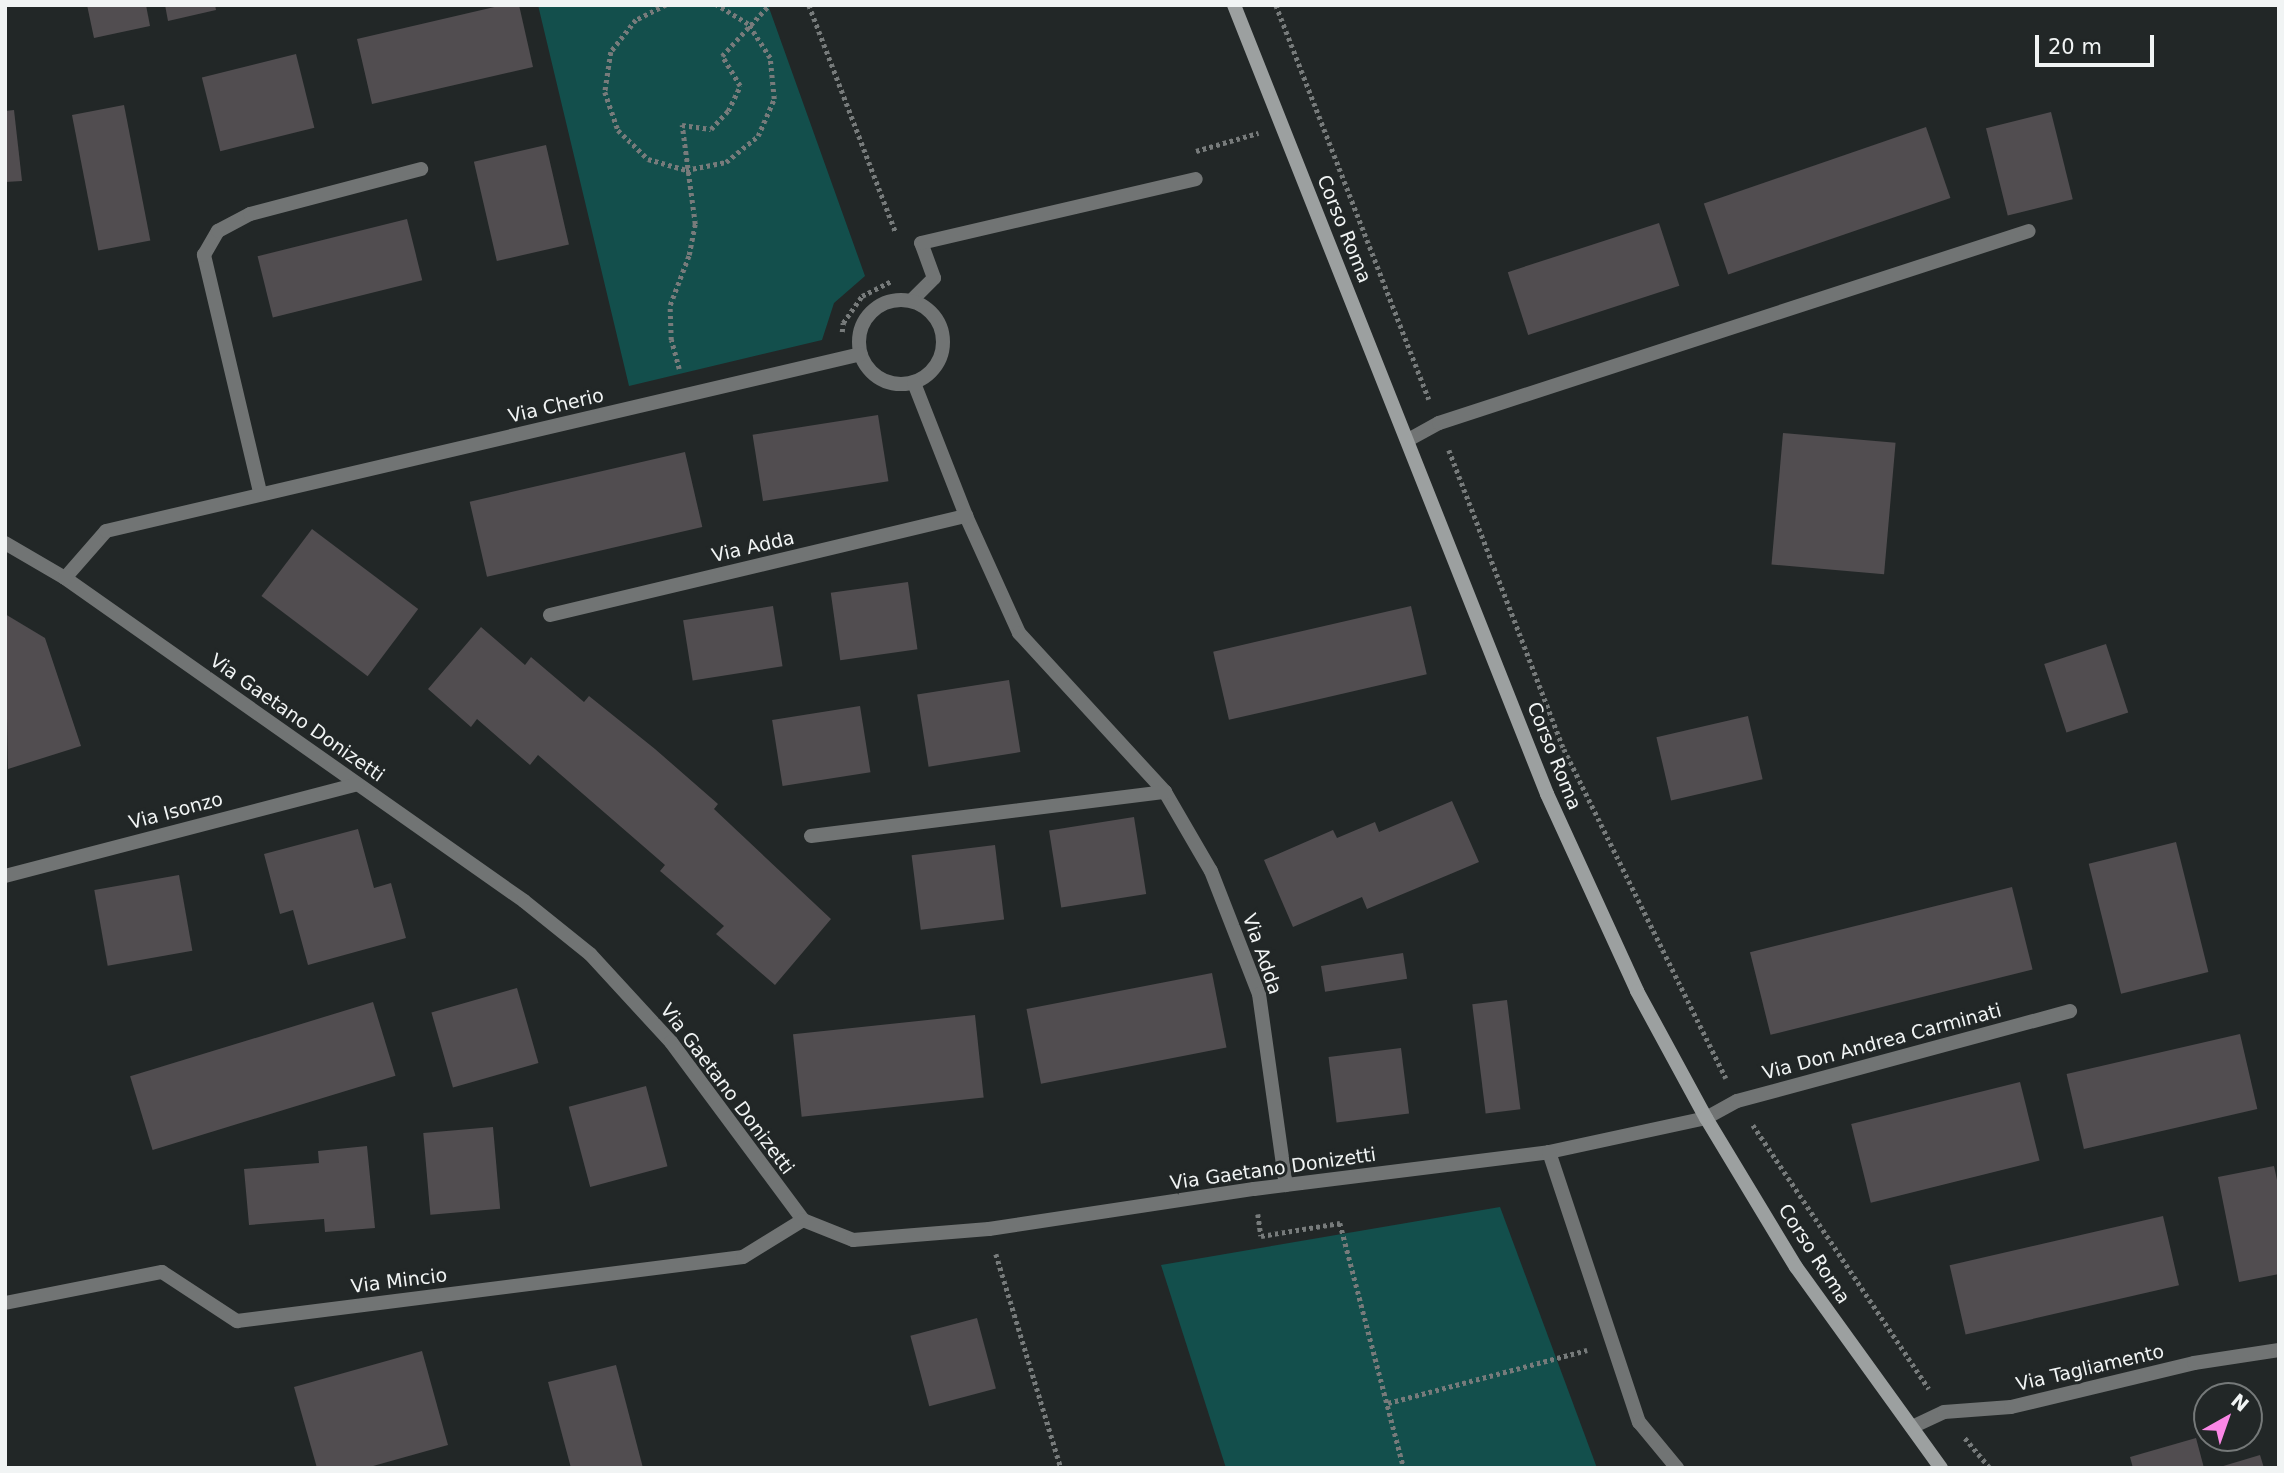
<!DOCTYPE html>
<style>
body{margin:0}
#map{position:relative;width:2284px;height:1473px;overflow:hidden;background:#222727;font-family:"DejaVu Sans",sans-serif}
div>[style]{position:absolute}
.green>*{inset:0;background:#134f4c}
.building>*{inset:0;background:#514d50;transform-origin:0 0}
.path>*{height:4.5px;margin-top:-2.25px;transform-origin:0;background:repeating-linear-gradient(90deg,#777b7b 0 3.5px,transparent 0 7px)}
.street>*{height:14px;margin:-7px;padding:0 7px;transform-origin:7px;border-radius:7px;background:#717474}
.street>.ring{margin:-7px;padding:0;box-sizing:content-box;background:none;border:14px solid #717474;border-radius:50%}
.secondary>*{height:14px;margin:-7px;padding:0 7px;transform-origin:7px;border-radius:7px;background:#9ca0a0}
span{translate:-50% -50%;white-space:nowrap;text-align:center;line-height:1.15;-webkit-text-stroke:6px #222727;paint-order:stroke}
.street-label{font-size:19px;color:#f1f4f4}
.frame{position:absolute;inset:0;border:7px solid #f1f4f4;pointer-events:none}
.north{position:absolute;left:2193px;top:1382px;width:70px;height:70px;box-sizing:border-box;background:#222727;border:2px solid #757979;border-radius:50%;rotate:40deg;font-size:19px;font-weight:700;line-height:28px;text-align:center;color:#f1f4f4}
.north::after{content:'';display:block;margin:auto;width:24px;height:32px;background:#fb87e6;clip-path:polygon(50% 0,100% 100%,50% 72%,0 100%)}
.scale{position:absolute;left:2035px;top:35px;width:119px;height:32px;box-sizing:border-box;border:4px solid #f1f4f4;border-top:0;padding-left:9px;font-size:21px;line-height:24px;white-space:nowrap;color:#f1f4f4;-webkit-text-stroke:5px #222727;paint-order:stroke}
</style>
<div id="map">
<div class="green">
<i style="clip-path:polygon(538px 5px,768px 5px,865px 276px,834px 303px,822px 340px,629px 386px)"></i>
<i style="clip-path:polygon(1500px 1207px,1597px 1468px,1226px 1468px,1161px 1265px)"></i>
</div>
<div class="building">
<i style="clip-path:polygon(87px 5px,146px 5px,150px 26px,94px 38px)"></i>
<i style="clip-path:polygon(165px 5px,215px 5px,216px 10px,168px 21px)"></i>
<i style="clip-path:polygon(503px 5px,519px 5px,533px 67px,372px 104px,357px 39px)"></i>
<i style="left:296px;top:54px;width:76px;height:97px;rotate:76deg"></i>
<i style="left:124px;top:105px;width:138px;height:53px;rotate:79deg"></i>
<i style="clip-path:polygon(14px 110px,22px 181px,5px 182px,5px 111px)"></i>
<i style="left:2051px;top:112px;width:90px;height:67px;rotate:76deg"></i>
<i style="left:1926px;top:127px;width:75px;height:235px;rotate:71deg"></i>
<i style="left:546px;top:145px;width:102px;height:74px;rotate:77deg"></i>
<i style="left:407px;top:219px;width:63px;height:154px;rotate:76deg"></i>
<i style="left:1659px;top:223px;width:66px;height:159px;rotate:72deg"></i>
<i style="left:878px;top:415px;width:67px;height:127px;rotate:81deg"></i>
<i style="left:1783px;top:433px;width:113px;height:132px;rotate:5deg"></i>
<i style="left:685px;top:452px;width:77px;height:221px;rotate:77deg"></i>
<i style="left:312px;top:529px;width:133px;height:84px;rotate:37deg"></i>
<i style="left:908px;top:582px;width:68px;height:78px;rotate:82deg"></i>
<i style="left:773px;top:606px;width:61px;height:91px;rotate:81deg"></i>
<i style="left:1411px;top:606px;width:70px;height:203px;rotate:77deg"></i>
<i style="clip-path:polygon(5px 614px,45px 638px,81px 746px,8px 769px)"></i>
<i style="clip-path:polygon(481px 627px,525px 665px,531px 657px,584px 702px,589px 696px,655px 749px,718px 804px,714px 809px,831px 919px,775px 985px,716px 934px,724px 926px,660px 871px,665px 865px,538px 755px,530px 765px,477px 719px,471px 727px,428px 689px)"></i>
<i style="left:2106px;top:644px;width:72px;height:65px;rotate:72deg"></i>
<i style="left:1009px;top:680px;width:73px;height:93px;rotate:81deg"></i>
<i style="left:860px;top:706px;width:67px;height:89px;rotate:81deg"></i>
<i style="left:1748px;top:716px;width:65px;height:94px;rotate:77deg"></i>
<i style="clip-path:polygon(1452px 801px,1479px 862px,1367px 909px,1362px 897px,1293px 927px,1264px 860px,1333px 830px,1337px 838px,1375px 822px,1379px 832px)"></i>
<i style="left:1134px;top:817px;width:78px;height:86px;rotate:81deg"></i>
<i style="clip-path:polygon(358px 829px,374px 888px,391px 883px,406px 938px,308px 965px,293px 910px,280px 914px,264px 854px)"></i>
<i style="left:2176px;top:842px;width:134px;height:90px;rotate:76deg"></i>
<i style="left:995px;top:845px;width:75px;height:84px;rotate:83deg"></i>
<i style="left:179px;top:875px;width:77px;height:86px;rotate:80deg"></i>
<i style="left:2012px;top:887px;width:85px;height:270px;rotate:76deg"></i>
<i style="left:1403px;top:953px;width:26px;height:83px;rotate:81deg"></i>
<i style="left:1212px;top:973px;width:76px;height:189px;rotate:79deg"></i>
<i style="left:517px;top:988px;width:78px;height:89px;rotate:74deg"></i>
<i style="left:1507px;top:1000px;width:110px;height:35px;rotate:83deg"></i>
<i style="left:373px;top:1002px;width:77px;height:254px;rotate:73deg"></i>
<i style="left:975px;top:1015px;width:83px;height:183px;rotate:84deg"></i>
<i style="left:2240px;top:1034px;width:77px;height:178px;rotate:77deg"></i>
<i style="left:1401px;top:1048px;width:66px;height:73px;rotate:83deg"></i>
<i style="left:2020px;top:1082px;width:81px;height:174px;rotate:76deg"></i>
<i style="left:646px;top:1086px;width:83px;height:80px;rotate:75deg"></i>
<i style="left:493px;top:1127px;width:82px;height:70px;rotate:85deg"></i>
<i style="clip-path:polygon(367px 1146px,375px 1228px,325px 1232px,324px 1219px,249px 1225px,244px 1169px,319px 1163px,318px 1151px)"></i>
<i style="clip-path:polygon(2274px 1166px,2279px 1189px,2279px 1274px,2239px 1282px,2218px 1177px)"></i>
<i style="left:2163px;top:1216px;width:71px;height:219px;rotate:77deg"></i>
<i style="left:977px;top:1318px;width:73px;height:69px;rotate:75deg"></i>
<i style="clip-path:polygon(422px 1351px,448px 1445px,366px 1468px,317px 1468px,294px 1387px)"></i>
<i style="clip-path:polygon(616px 1365px,643px 1468px,571px 1468px,548px 1382px)"></i>
<i style="clip-path:polygon(2196px 1438px,2204px 1468px,2133px 1468px,2130px 1457px)"></i>
<i style="clip-path:polygon(2260px 1455px,2264px 1468px,2220px 1468px,2220px 1467px)"></i>
</div>
<div class="path">
<i style="left:666px;top:5px;width:34px;rotate:153deg"></i>
<i style="left:636px;top:20px;width:41px;rotate:128deg"></i>
<i style="left:611px;top:52px;width:40px;rotate:98.5deg"></i>
<i style="left:605px;top:92px;width:40px;rotate:71.1deg"></i>
<i style="left:618px;top:130px;width:42px;rotate:44deg"></i>
<i style="left:648px;top:159px;width:40px;rotate:16deg"></i>
<i style="left:686px;top:170px;width:41px;rotate:-11.3deg"></i>
<i style="left:726px;top:162px;width:41px;rotate:-39.1deg"></i>
<i style="left:758px;top:136px;width:40px;rotate:-66.6deg"></i>
<i style="left:774px;top:99px;width:41px;rotate:-95.6deg"></i>
<i style="left:770px;top:58px;width:40px;rotate:-122.9deg"></i>
<i style="left:748px;top:24px;width:37px;rotate:-149deg"></i>
<i style="left:809px;top:5px;width:244px;rotate:69.1deg"></i>
<i style="left:1276px;top:5px;width:423px;rotate:68.8deg"></i>
<i style="left:1196px;top:151px;width:65px;rotate:-16.2deg"></i>
<i style="left:842px;top:332px;width:9px;rotate:-84deg"></i>
<i style="left:843px;top:323px;width:33px;rotate:-55deg"></i>
<i style="left:862px;top:296px;width:33px;rotate:-27deg"></i>
<i style="left:679px;top:369px;width:30px;rotate:-105deg"></i>
<i style="left:671px;top:340px;width:35px;rotate:-92deg"></i>
<i style="left:670px;top:305px;width:53px;rotate:-69.2deg"></i>
<i style="left:689px;top:255px;width:32px;rotate:-79deg"></i>
<i style="left:695px;top:224px;width:100px;rotate:-97.5deg"></i>
<i style="left:682px;top:125px;width:29px;rotate:8deg"></i>
<i style="left:711px;top:129px;width:25px;rotate:-47deg"></i>
<i style="left:728px;top:111px;width:28px;rotate:-64deg"></i>
<i style="left:740px;top:86px;width:35px;rotate:-121deg"></i>
<i style="left:722px;top:56px;width:69px;rotate:-47.3deg"></i>
<i style="left:1449px;top:450px;width:320px;rotate:69deg"></i>
<i style="left:1564px;top:749px;width:367px;rotate:63.8deg"></i>
<i style="left:1753px;top:1125px;width:317px;rotate:56.3deg"></i>
<i style="left:1258px;top:1214px;width:22px;rotate:82deg"></i>
<i style="left:1261px;top:1236px;width:80px;rotate:-9.3deg"></i>
<i style="left:1340px;top:1223px;width:253px;rotate:75.4deg"></i>
<i style="left:996px;top:1254px;width:224px;rotate:73.1deg"></i>
<i style="left:1388px;top:1403px;width:206px;rotate:-14.9deg"></i>
<i style="left:1965px;top:1438px;width:39px;rotate:50deg"></i>
</div>
<div class="street">
<i style="left:912px;top:300px;width:31px;rotate:-45deg"></i>
<i style="left:934px;top:278px;width:37px;rotate:-110deg"></i>
<i style="left:921px;top:243px;width:282px;rotate:-13.1deg"></i>
<i class="ring" style="left:859px;top:300px;width:70px;height:70px"></i>
<i style="left:914px;top:383px;width:143px;rotate:68.6deg"></i>
<i style="left:966px;top:516px;width:128px;rotate:65.6deg"></i>
<i style="left:1019px;top:633px;width:216px;rotate:47.4deg"></i>
<i style="left:1165px;top:792px;width:91px;rotate:59.8deg"></i>
<i style="left:1211px;top:871px;width:132px;rotate:68.7deg"></i>
<i style="left:1259px;top:994px;width:193px;rotate:82deg"></i>
<i style="left:1408px;top:440px;width:35px;rotate:-29deg"></i>
<i style="left:1439px;top:423px;width:620px;rotate:-18.03deg"></i>
<i style="left:260px;top:492px;width:244px;rotate:-103.3deg"></i>
<i style="left:204px;top:255px;width:28px;rotate:-60deg"></i>
<i style="left:218px;top:231px;width:36px;rotate:-28deg"></i>
<i style="left:250px;top:214px;width:177px;rotate:-14.7deg"></i>
<i style="left:5px;top:543px;width:69px;rotate:30.3deg"></i>
<i style="left:65px;top:578px;width:561px;rotate:35.13deg"></i>
<i style="left:524px;top:901px;width:85px;rotate:38.8deg"></i>
<i style="left:590px;top:954px;width:120px;rotate:47.4deg"></i>
<i style="left:671px;top:1042px;width:222px;rotate:53.4deg"></i>
<i style="left:803px;top:1220px;width:54px;rotate:21.8deg"></i>
<i style="left:853px;top:1240px;width:136px;rotate:-4.6deg"></i>
<i style="left:989px;top:1229px;width:268px;rotate:-8.6deg"></i>
<i style="left:1254px;top:1189px;width:297px;rotate:-7.1deg"></i>
<i style="left:1549px;top:1152px;width:161px;rotate:-12.2deg"></i>
<i style="left:1706px;top:1118px;width:35px;rotate:-29deg"></i>
<i style="left:1737px;top:1101px;width:345px;rotate:-15.1deg"></i>
<i style="left:65px;top:578px;width:62px;rotate:-48.9deg"></i>
<i style="left:106px;top:531px;width:775px;rotate:-13.19deg"></i>
<i style="left:550px;top:615px;width:428px;rotate:-13.4deg"></i>
<i style="left:811px;top:836px;width:357px;rotate:-7.1deg"></i>
<i style="left:5px;top:876px;width:364px;rotate:-14.6deg"></i>
<i style="left:1549px;top:1152px;width:285px;rotate:71.6deg"></i>
<i style="left:1639px;top:1422px;width:60px;rotate:50.4deg"></i>
<i style="left:5px;top:1303px;width:160px;rotate:-11.2deg"></i>
<i style="left:162px;top:1272px;width:90px;rotate:33.2deg"></i>
<i style="left:237px;top:1321px;width:510px;rotate:-7.21deg"></i>
<i style="left:743px;top:1257px;width:70px;rotate:-31.7deg"></i>
<i style="left:1912px;top:1427px;width:35px;rotate:-25deg"></i>
<i style="left:1944px;top:1412px;width:67px;rotate:-4.3deg"></i>
<i style="left:2011px;top:1407px;width:188px;rotate:-13.5deg"></i>
<i style="left:2194px;top:1363px;width:86px;rotate:-8.7deg"></i>
</div>
<div class="secondary">
<i style="left:1234px;top:5px;width:849px;rotate:68.36deg"></i>
<i style="left:1547px;top:794px;width:217px;rotate:65.4deg"></i>
<i style="left:1637px;top:991px;width:145px;rotate:61.5deg"></i>
<i style="left:1706px;top:1118px;width:174px;rotate:58.9deg"></i>
<i style="left:1796px;top:1267px;width:248px;rotate:54.2deg"></i>
</div>
<div class="street-label">
<span style="left:1344px;top:229px;rotate:68deg">Corso Roma</span>
<span style="left:556px;top:406px;rotate:-13deg">Via Cherio</span>
<span style="left:753px;top:547px;rotate:-13deg">Via Adda</span>
<span style="left:297px;top:718px;rotate:35deg">Via Gaetano Donizetti</span>
<span style="left:1554px;top:756px;rotate:68deg">Corso Roma</span>
<span style="left:176px;top:811px;rotate:-15deg">Via Isonzo</span>
<span style="left:1262px;top:954px;rotate:71deg">Via Adda</span>
<span style="left:1882px;top:1042px;rotate:-15deg">Via Don Andrea Carminati</span>
<span style="left:727px;top:1089px;rotate:53deg">Via Gaetano Donizetti</span>
<span style="left:1273px;top:1169px;rotate:-8deg">Via Gaetano Donizetti</span>
<span style="left:1814px;top:1254px;rotate:57deg">Corso Roma</span>
<span style="left:399px;top:1281px;rotate:-7deg">Via Mincio</span>
<span style="left:2090px;top:1368px;rotate:-13deg">Via Tagliamento</span>
</div>
<div class="frame"></div>
<div class="north">N</div>
<div class="scale">20 m</div>
</div>
